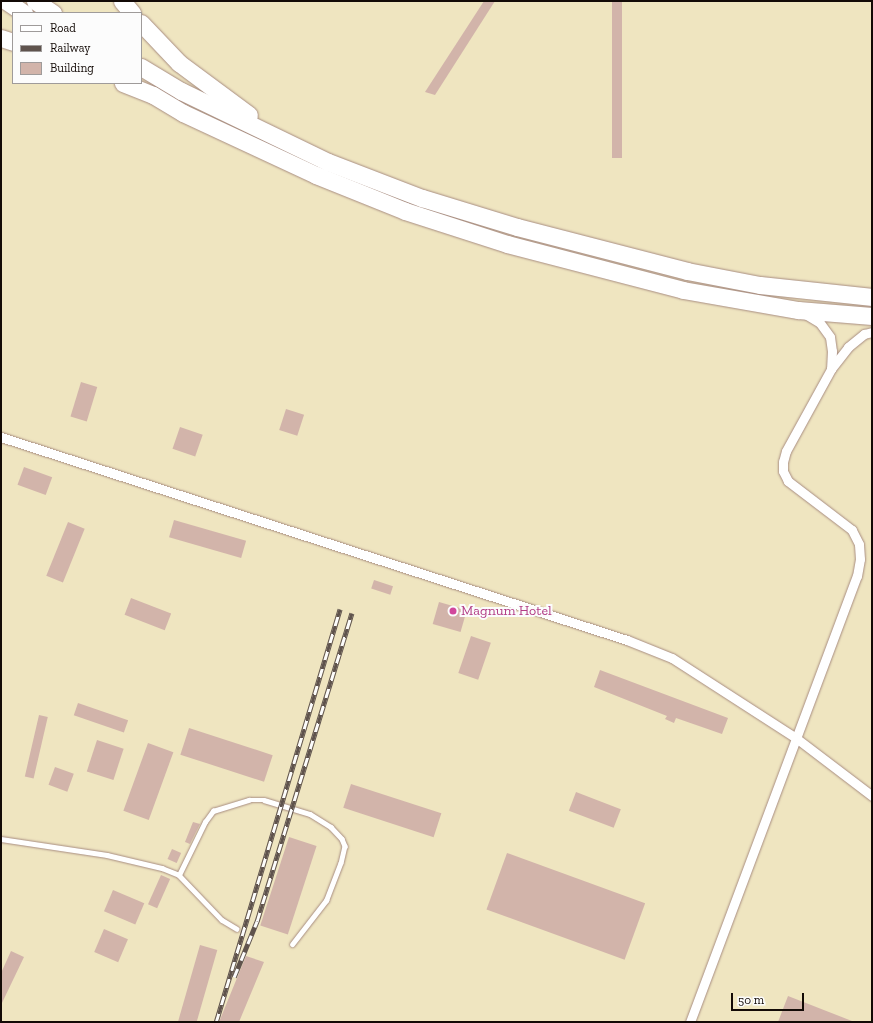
<!DOCTYPE html>
<style>
body{margin:0}
#map{position:relative;width:873px;height:1023px;overflow:hidden;background:#fdebe3;font-family:"Zilla Slab",serif}
div>[style]{position:absolute}
.sand>*{inset:0;background:#efe5c0}
.building>*{inset:0;background:#d2b4aa;transform-origin:0 0}
.roads{filter:drop-shadow(0 0 1px #a88d81) drop-shadow(0 0 1px #a88d81)}
.lane>*{height:4.5px;margin:-2.25px;padding:0 2.25px;transform-origin:2.25px;border-radius:2.25px;background:#fff}
.street>*{height:9px;margin:-4.5px;padding:0 4.5px;transform-origin:4.5px;border-radius:4.5px;background:#fff}
.highway>*{height:17px;margin:-8.5px;padding:0 8.5px;transform-origin:8.5px;border-radius:8.5px;background:#fff}
.rail>*{height:4.5px;margin-top:-2.25px;transform-origin:0;background:repeating-linear-gradient(90deg,#fcfcfc 0 9px,#5f534d 0 18px);box-sizing:border-box;border-block:1px solid #5f534d}
.dots>*{width:11px;height:11px;translate:-50% -50%;box-sizing:border-box;border:2px solid #fcfcfc;border-radius:50%}
span{translate:-50% -50%;white-space:nowrap;text-align:center;line-height:1.15;-webkit-text-stroke:4px #fcfcfc;paint-order:stroke}
.hotel-label{font-size:14px;color:#b23c85}
.left{translate:0 -50%;text-align:left}
.frame{position:absolute;inset:0;border:2px solid #130a06;pointer-events:none}
.legend{position:absolute;left:12px;top:12px;width:130px;height:72px;box-sizing:border-box;background:#fcfcfc;border:1px solid #9f9b9a;margin:0;padding:5px 7px;list-style:none;font-size:12px;color:#130a06}
.legend li{display:flex;align-items:center;gap:8px;height:20px}
.legend b{width:20px;border:1px solid #9f9b9a}
.scale{position:absolute;left:731px;top:993px;width:73px;height:18px;box-sizing:border-box;border:2px solid #130a06;border-top:0;padding-left:5px;font-size:12px;line-height:14px;white-space:nowrap;color:#130a06;-webkit-text-stroke:3px #fcfcfc;paint-order:stroke}
</style>
<div id="map">
<div class="sand">
<i style="clip-path:polygon(evenodd,1px 1px,872px 1px,872px 1022px,1px 1022px,1px 1px,13px 13px,141px 13px,141px 83px,13px 83px,13px 13px)"></i>
</div>
<div class="building">
<i style="clip-path:polygon(484px 1px,495px 1px,435px 95px,425px 92px)"></i>
<i style="left:612px;top:1px;width:10px;height:157px"></i>
<i style="left:81px;top:382px;width:17px;height:36px;rotate:17deg"></i>
<i style="left:286px;top:409px;width:19px;height:22px;rotate:18deg"></i>
<i style="left:180px;top:427px;width:24px;height:23px;rotate:19deg"></i>
<i style="left:24px;top:467px;width:30px;height:19px;rotate:20deg"></i>
<i style="left:174px;top:520px;width:75px;height:18px;rotate:16deg"></i>
<i style="left:68px;top:522px;width:18px;height:58px;rotate:22deg"></i>
<i style="left:374px;top:580px;width:20px;height:9px;rotate:18deg"></i>
<i style="left:131px;top:598px;width:43px;height:18px;rotate:21deg"></i>
<i style="left:439px;top:602px;width:29px;height:23px;rotate:16deg"></i>
<i style="left:471px;top:636px;width:21px;height:39px;rotate:19deg"></i>
<i style="clip-path:polygon(600px 670px,728px 718px,722px 734px,676px 718px,674px 723px,665px 719px,667px 716px,594px 687px)"></i>
<i style="left:78px;top:703px;width:53px;height:13px;rotate:19deg"></i>
<i style="left:39px;top:715px;width:9px;height:63px;rotate:13deg"></i>
<i style="left:189px;top:728px;width:88px;height:28px;rotate:18deg"></i>
<i style="left:97px;top:740px;width:28px;height:33px;rotate:18deg"></i>
<i style="left:148px;top:743px;width:27px;height:72px;rotate:20deg"></i>
<i style="left:55px;top:767px;width:20px;height:19px;rotate:20deg"></i>
<i style="left:351px;top:784px;width:95px;height:25px;rotate:18deg"></i>
<i style="left:576px;top:792px;width:48px;height:20px;rotate:21deg"></i>
<i style="clip-path:polygon(193px 822px,200px 824px,190px 844px,185px 842px)"></i>
<i style="left:289px;top:837px;width:29px;height:93px;rotate:18deg"></i>
<i style="left:172px;top:849px;width:10px;height:11px;rotate:24deg"></i>
<i style="left:507px;top:853px;width:147px;height:60px;rotate:20deg"></i>
<i style="left:161px;top:875px;width:10px;height:32px;rotate:24deg"></i>
<i style="left:113px;top:890px;width:34px;height:23px;rotate:23deg"></i>
<i style="left:104px;top:929px;width:26px;height:25px;rotate:23deg"></i>
<i style="left:200px;top:945px;width:18px;height:80px;rotate:16deg"></i>
<i style="clip-path:polygon(11px 951px,24px 957px,1px 1005px,1px 973px)"></i>
<i style="clip-path:polygon(246px 956px,264px 962px,239px 1022px,219px 1022px)"></i>
<i style="clip-path:polygon(788px 996px,852px 1021px,852px 1022px,778px 1022px)"></i>
</div>
<div class="roads">
<div class="lane">
<i style="left:1px;top:839px;width:107px;rotate:8.6deg"></i>
<i style="left:107px;top:855px;width:57px;rotate:13.3deg"></i>
<i style="left:162px;top:868px;width:18px;rotate:22deg"></i>
<i style="left:179px;top:875px;width:62px;rotate:46.3deg"></i>
<i style="left:222px;top:920px;width:17px;rotate:31deg"></i>
<i style="left:179px;top:875px;width:59px;rotate:-63.9deg"></i>
<i style="left:205px;top:822px;width:14px;rotate:-54deg"></i>
<i style="left:213px;top:811px;width:38px;rotate:-17deg"></i>
<i style="left:249px;top:800px;width:15px"></i>
<i style="left:264px;top:800px;width:48px;rotate:16.9deg"></i>
<i style="left:310px;top:814px;width:25px;rotate:32deg"></i>
<i style="left:331px;top:827px;width:16px;rotate:47deg"></i>
<i style="left:342px;top:839px;width:8px;rotate:67deg"></i>
<i style="left:345px;top:846px;width:17px;rotate:103deg"></i>
<i style="left:341px;top:863px;width:40px;rotate:111deg"></i>
<i style="left:327px;top:900px;width:56px;rotate:127.7deg"></i>
</div>
<div class="street">
<i style="left:805px;top:314px;width:17px;rotate:31deg"></i>
<i style="left:820px;top:323px;width:17px;rotate:54deg"></i>
<i style="left:830px;top:337px;width:14px;rotate:82deg"></i>
<i style="left:832px;top:351px;width:18px;rotate:93deg"></i>
<i style="left:1px;top:437px;width:658px;rotate:17.97deg"></i>
<i style="left:627px;top:640px;width:48px;rotate:21.8deg"></i>
<i style="left:672px;top:658px;width:148px;rotate:32.8deg"></i>
<i style="left:796px;top:738px;width:96px;rotate:37.3deg"></i>
<i style="left:690px;top:1022px;width:476px;rotate:-69.5deg"></i>
<i style="left:857px;top:576px;width:17px;rotate:-80deg"></i>
<i style="left:860px;top:559px;width:15px;rotate:-94deg"></i>
<i style="left:859px;top:544px;width:16px;rotate:-117deg"></i>
<i style="left:852px;top:530px;width:81px;rotate:-142.6deg"></i>
<i style="left:788px;top:481px;width:11px;rotate:-117deg"></i>
<i style="left:783px;top:471px;width:9px;rotate:-90deg"></i>
<i style="left:783px;top:462px;width:11px;rotate:-75deg"></i>
<i style="left:786px;top:451px;width:94px;rotate:-61.2deg"></i>
<i style="left:831px;top:369px;width:28px;rotate:-52deg"></i>
<i style="left:848px;top:347px;width:21px;rotate:-39deg"></i>
<i style="left:864px;top:334px;width:8px;rotate:-14deg"></i>
</div>
<div class="highway">
<i style="left:6px;top:1px;width:22px;rotate:34deg"></i>
<i style="left:35px;top:1px;width:22px;rotate:34deg"></i>
<i style="left:122px;top:1px;width:16px;rotate:50deg"></i>
<i style="left:141px;top:23px;width:55px;rotate:46.5deg"></i>
<i style="left:179px;top:63px;width:87px;rotate:36.6deg"></i>
<i style="left:1px;top:38px;width:13px;rotate:18deg"></i>
<i style="left:141px;top:67px;width:47px;rotate:31deg"></i>
<i style="left:181px;top:91px;width:163px;rotate:25.8deg"></i>
<i style="left:328px;top:162px;width:101px;rotate:21deg"></i>
<i style="left:422px;top:198px;width:99px;rotate:17deg"></i>
<i style="left:517px;top:227px;width:176px;rotate:14.5deg"></i>
<i style="left:687px;top:271px;width:74px;rotate:10.9deg"></i>
<i style="left:760px;top:285px;width:113px;rotate:6.1deg"></i>
<i style="left:123px;top:83px;width:32px;rotate:22deg"></i>
<i style="left:153px;top:95px;width:35px;rotate:31deg"></i>
<i style="left:183px;top:113px;width:147px;rotate:25deg"></i>
<i style="left:316px;top:175px;width:96px;rotate:22deg"></i>
<i style="left:405px;top:211px;width:107px;rotate:17.9deg"></i>
<i style="left:507px;top:244px;width:182px;rotate:14.6deg"></i>
<i style="left:683px;top:290px;width:117px;rotate:9.9deg"></i>
<i style="left:798px;top:310px;width:74px;rotate:4.6deg"></i>
</div>
</div>
<div class="rail">
<i style="left:234px;top:977px;width:61px;rotate:-67.7deg"></i>
<i style="left:257px;top:921px;width:322px;rotate:-72.9deg"></i>
<i style="left:216px;top:1022px;width:431px;rotate:-73.3deg"></i>
</div>
<div class="dots">
<i style="left:453px;top:611px;background:#d1479c"></i>
</div>
<div class="hotel-label">
<span class="left" style="left:461px;top:611px">Magnum Hotel</span>
</div>
<div class="frame"></div>
<ul class="legend">
<li><b style="height:5px;background:#fff"></b>Road</li>
<li><b style="height:5px;background:#5f534d"></b>Railway</li>
<li><b style="height:11px;background:#d2b4aa"></b>Building</li>
</ul>
<div class="scale">50 m</div>
</div>
